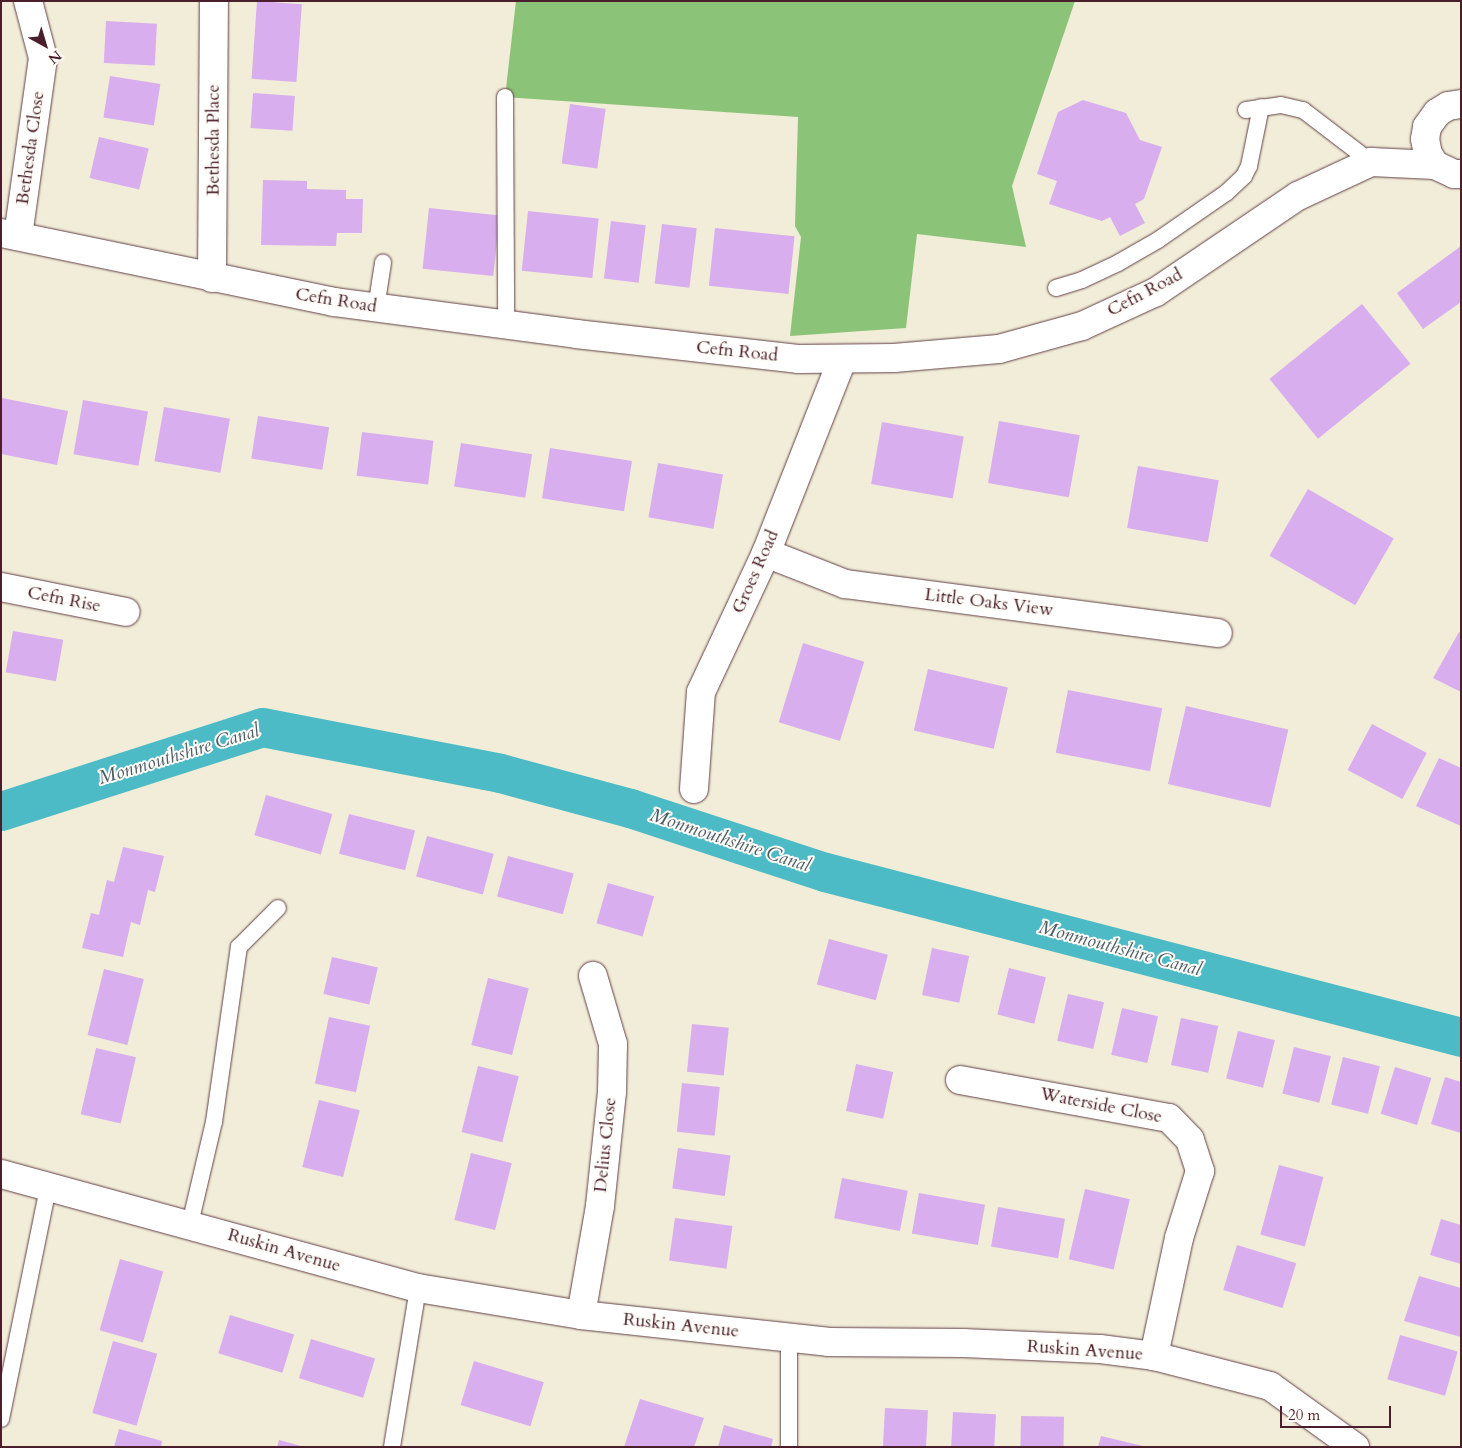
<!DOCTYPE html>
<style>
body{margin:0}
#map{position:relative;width:1462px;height:1448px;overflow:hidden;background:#f1edd8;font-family:Cardo,serif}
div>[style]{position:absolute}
.green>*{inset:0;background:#8bc478}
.canal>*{height:39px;margin:-19.5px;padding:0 19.5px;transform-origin:19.5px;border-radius:19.5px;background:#4dbbc5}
.building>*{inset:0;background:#d8aeee;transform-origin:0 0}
.roads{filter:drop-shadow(0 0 1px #633e45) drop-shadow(0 0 1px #633e45)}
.service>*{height:16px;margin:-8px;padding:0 8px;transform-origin:8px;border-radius:8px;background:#fff}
.minor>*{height:28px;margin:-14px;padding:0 14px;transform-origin:14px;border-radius:14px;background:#fff}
.secondary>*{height:28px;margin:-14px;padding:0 14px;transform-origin:14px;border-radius:14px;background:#fff}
span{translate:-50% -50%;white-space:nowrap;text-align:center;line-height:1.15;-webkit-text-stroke:4px #fdfcf7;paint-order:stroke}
.street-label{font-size:18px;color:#4a1f2b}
.water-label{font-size:19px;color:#4b5d69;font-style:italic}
.frame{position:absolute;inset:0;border:2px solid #4a1f2b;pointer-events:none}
.north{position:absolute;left:20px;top:20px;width:50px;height:50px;-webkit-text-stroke:4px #fdfcf7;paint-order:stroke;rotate:141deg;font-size:14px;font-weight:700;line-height:20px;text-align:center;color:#4a1f2b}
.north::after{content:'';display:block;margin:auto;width:18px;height:22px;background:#4a1f2b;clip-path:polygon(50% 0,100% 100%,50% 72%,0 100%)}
.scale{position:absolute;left:1280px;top:1406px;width:111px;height:22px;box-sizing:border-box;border:2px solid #4a1f2b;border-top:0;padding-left:6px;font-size:15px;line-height:18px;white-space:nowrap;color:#4a1f2b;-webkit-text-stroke:4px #fdfcf7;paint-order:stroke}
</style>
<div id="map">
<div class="green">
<i style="clip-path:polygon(516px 1px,1075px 1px,1012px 186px,1026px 247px,917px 234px,906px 328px,790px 336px,801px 237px,795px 226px,798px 117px,505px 97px)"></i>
</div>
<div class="canal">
<i style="left:1px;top:811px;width:274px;rotate:-17.8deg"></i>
<i style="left:262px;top:727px;width:242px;rotate:10.9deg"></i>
<i style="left:500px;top:773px;width:135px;rotate:15.1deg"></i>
<i style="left:630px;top:808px;width:205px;rotate:18.2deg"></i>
<i style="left:825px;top:872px;width:657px;rotate:14.54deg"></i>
</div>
<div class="building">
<i style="left:257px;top:1px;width:45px;height:78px;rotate:4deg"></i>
<i style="left:106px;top:21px;width:51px;height:42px;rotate:3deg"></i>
<i style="left:110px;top:76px;width:51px;height:42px;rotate:9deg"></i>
<i style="left:253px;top:93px;width:42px;height:35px;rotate:4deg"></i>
<i style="clip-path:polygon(1083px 100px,1126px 113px,1140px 140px,1162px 147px,1144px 199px,1135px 204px,1145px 223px,1120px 236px,1110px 217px,1102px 221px,1049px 204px,1057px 181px,1037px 174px,1058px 112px)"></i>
<i style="left:570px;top:104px;width:36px;height:60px;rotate:8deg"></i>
<i style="left:99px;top:137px;width:51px;height:42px;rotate:13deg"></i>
<i style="clip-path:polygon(263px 180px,307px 181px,307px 189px,346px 190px,346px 199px,363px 199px,362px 233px,337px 233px,336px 246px,261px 245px)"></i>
<i style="left:429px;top:208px;width:71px;height:61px;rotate:6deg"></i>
<i style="left:528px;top:211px;width:71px;height:60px;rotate:6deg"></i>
<i style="left:611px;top:221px;width:35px;height:58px;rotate:7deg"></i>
<i style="left:662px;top:224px;width:35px;height:60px;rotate:7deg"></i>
<i style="left:715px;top:228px;width:80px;height:58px;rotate:6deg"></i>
<i style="clip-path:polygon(1461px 246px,1461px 302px,1423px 329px,1397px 293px)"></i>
<i style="left:1362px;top:304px;width:77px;height:119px;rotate:51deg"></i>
<i style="clip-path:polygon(2px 398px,68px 411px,57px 465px,1px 454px)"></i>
<i style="left:83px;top:400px;width:66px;height:55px;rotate:10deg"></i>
<i style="left:164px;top:407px;width:67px;height:55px;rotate:10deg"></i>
<i style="left:258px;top:416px;width:72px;height:43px;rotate:9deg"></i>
<i style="left:999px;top:421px;width:82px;height:63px;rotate:10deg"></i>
<i style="left:882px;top:422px;width:83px;height:63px;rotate:10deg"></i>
<i style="left:362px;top:432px;width:72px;height:44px;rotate:7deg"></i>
<i style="left:461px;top:443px;width:72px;height:44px;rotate:9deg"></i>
<i style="left:550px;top:448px;width:83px;height:51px;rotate:9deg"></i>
<i style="left:658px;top:463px;width:66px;height:55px;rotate:10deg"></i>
<i style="left:1138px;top:466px;width:82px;height:63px;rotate:10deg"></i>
<i style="left:1308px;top:489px;width:99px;height:77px;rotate:30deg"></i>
<i style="left:13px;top:631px;width:51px;height:42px;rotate:10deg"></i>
<i style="clip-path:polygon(1459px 632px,1461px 633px,1461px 692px,1433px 678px)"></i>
<i style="left:803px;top:643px;width:64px;height:83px;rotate:17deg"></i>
<i style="left:928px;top:669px;width:82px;height:63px;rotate:13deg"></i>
<i style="left:1068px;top:690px;width:96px;height:64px;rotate:11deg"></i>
<i style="left:1186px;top:706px;width:105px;height:80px;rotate:13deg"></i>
<i style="left:1372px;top:724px;width:62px;height:52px;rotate:28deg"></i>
<i style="clip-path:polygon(1439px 758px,1461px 768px,1461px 826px,1416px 806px)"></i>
<i style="left:266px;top:795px;width:69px;height:42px;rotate:16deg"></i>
<i style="left:349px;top:814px;width:68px;height:41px;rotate:14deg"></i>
<i style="left:427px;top:836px;width:69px;height:42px;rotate:15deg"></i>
<i style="clip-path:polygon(123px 847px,164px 856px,155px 892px,148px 890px,140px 925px,131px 922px,123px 957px,82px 948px,91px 913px,99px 915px,107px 880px,114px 882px)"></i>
<i style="left:508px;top:856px;width:68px;height:42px;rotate:15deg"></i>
<i style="left:608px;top:883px;width:48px;height:42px;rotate:16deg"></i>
<i style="left:829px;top:939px;width:61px;height:47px;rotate:15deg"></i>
<i style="left:932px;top:948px;width:38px;height:48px;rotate:12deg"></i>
<i style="left:332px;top:957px;width:47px;height:38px;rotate:13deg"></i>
<i style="left:1009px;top:968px;width:38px;height:48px;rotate:14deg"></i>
<i style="left:104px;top:969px;width:41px;height:68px;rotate:14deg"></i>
<i style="left:488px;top:978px;width:42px;height:69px;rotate:14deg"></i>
<i style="left:1068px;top:994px;width:37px;height:48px;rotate:13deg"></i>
<i style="left:1122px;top:1008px;width:37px;height:48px;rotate:13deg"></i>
<i style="left:329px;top:1017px;width:42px;height:68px;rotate:12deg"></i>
<i style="left:1181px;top:1018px;width:38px;height:48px;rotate:12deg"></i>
<i style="left:692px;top:1024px;width:37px;height:48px;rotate:6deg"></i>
<i style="left:1238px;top:1031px;width:38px;height:49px;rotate:14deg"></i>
<i style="left:1294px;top:1047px;width:38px;height:48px;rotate:14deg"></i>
<i style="left:96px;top:1048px;width:41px;height:68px;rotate:13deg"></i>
<i style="left:1343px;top:1057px;width:38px;height:49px;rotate:14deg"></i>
<i style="left:856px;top:1064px;width:38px;height:48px;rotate:12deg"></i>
<i style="left:478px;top:1066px;width:42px;height:68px;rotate:14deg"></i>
<i style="left:1395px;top:1067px;width:38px;height:49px;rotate:17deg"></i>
<i style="clip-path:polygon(1445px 1077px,1461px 1082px,1461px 1133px,1431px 1124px)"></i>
<i style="left:682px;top:1083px;width:38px;height:49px;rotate:6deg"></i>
<i style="left:319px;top:1100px;width:42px;height:69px;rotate:14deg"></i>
<i style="left:678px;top:1148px;width:53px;height:41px;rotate:8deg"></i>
<i style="left:471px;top:1153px;width:42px;height:69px;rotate:14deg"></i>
<i style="left:1279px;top:1165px;width:46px;height:72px;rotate:15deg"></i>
<i style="left:842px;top:1178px;width:67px;height:41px;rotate:11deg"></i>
<i style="left:1085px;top:1189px;width:46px;height:72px;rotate:13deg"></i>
<i style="left:919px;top:1193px;width:67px;height:41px;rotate:10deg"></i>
<i style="left:998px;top:1207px;width:68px;height:40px;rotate:10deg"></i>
<i style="left:675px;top:1218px;width:58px;height:43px;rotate:8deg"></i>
<i style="clip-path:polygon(1441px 1219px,1461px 1225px,1461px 1264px,1430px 1255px)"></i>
<i style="left:1237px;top:1245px;width:62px;height:47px;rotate:17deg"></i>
<i style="left:120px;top:1259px;width:45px;height:74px;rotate:16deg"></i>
<i style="clip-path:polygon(1419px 1276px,1461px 1288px,1461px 1337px,1404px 1321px)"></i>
<i style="left:230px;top:1315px;width:67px;height:40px;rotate:17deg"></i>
<i style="left:1400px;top:1335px;width:60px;height:46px;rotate:16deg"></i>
<i style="left:311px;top:1339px;width:67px;height:41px;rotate:17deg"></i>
<i style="left:113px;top:1341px;width:46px;height:75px;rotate:16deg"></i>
<i style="left:474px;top:1361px;width:73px;height:46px;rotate:17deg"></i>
<i style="clip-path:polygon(640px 1399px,704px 1418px,694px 1447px,624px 1447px)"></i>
<i style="left:885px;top:1408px;width:43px;height:39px;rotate:3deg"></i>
<i style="left:953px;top:1412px;width:43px;height:35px;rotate:3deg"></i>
<i style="left:1021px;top:1416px;width:43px;height:31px;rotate:1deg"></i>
<i style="clip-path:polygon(724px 1425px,773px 1439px,771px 1447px,718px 1447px)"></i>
<i style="clip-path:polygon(119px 1429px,162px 1441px,161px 1447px,114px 1447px)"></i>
<i style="clip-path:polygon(1101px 1436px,1143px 1446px,1143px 1447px,1098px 1447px)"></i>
<i style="clip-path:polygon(279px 1440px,301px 1446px,301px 1447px,277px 1447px)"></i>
</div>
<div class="roads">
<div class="service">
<i style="left:505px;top:97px;width:228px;rotate:89.7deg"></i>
<i style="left:1246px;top:110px;width:35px;rotate:-8deg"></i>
<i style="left:1281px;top:105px;width:23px;rotate:13deg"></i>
<i style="left:1303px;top:110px;width:86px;rotate:37.4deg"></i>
<i style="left:1056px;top:288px;width:27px;rotate:-17deg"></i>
<i style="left:1082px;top:280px;width:40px;rotate:-25deg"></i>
<i style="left:1118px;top:263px;width:46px;rotate:-29.9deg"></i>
<i style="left:1158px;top:240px;width:83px;rotate:-34.7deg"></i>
<i style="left:1226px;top:193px;width:25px;rotate:-43deg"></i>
<i style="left:1244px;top:176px;width:11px;rotate:-63deg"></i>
<i style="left:1249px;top:166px;width:60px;rotate:-78.5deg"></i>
<i style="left:376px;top:308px;width:46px;rotate:-81.2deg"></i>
<i style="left:190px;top:1224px;width:105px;rotate:-76.8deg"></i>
<i style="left:214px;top:1122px;width:177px;rotate:-81.9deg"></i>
<i style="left:239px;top:947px;width:55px;rotate:-45deg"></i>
<i style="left:789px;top:1338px;width:109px;rotate:90deg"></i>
<i style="left:1px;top:1419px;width:236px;rotate:-78.5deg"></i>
<i style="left:392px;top:1447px;width:161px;rotate:-80.7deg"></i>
</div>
<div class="minor">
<i style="left:18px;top:236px;width:180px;rotate:-82deg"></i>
<i style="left:43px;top:58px;width:59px;rotate:-104.7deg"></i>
<i style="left:212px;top:278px;width:277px;rotate:-89.6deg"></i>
<i style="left:766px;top:553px;width:85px;rotate:21.4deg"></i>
<i style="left:845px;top:584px;width:376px;rotate:7.5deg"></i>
<i style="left:1px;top:587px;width:127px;rotate:11.3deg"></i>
<i style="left:694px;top:789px;width:97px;rotate:-85.9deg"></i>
<i style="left:701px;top:692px;width:153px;rotate:-64.9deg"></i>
<i style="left:766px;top:553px;width:207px;rotate:-68.5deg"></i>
<i style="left:960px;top:1080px;width:212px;rotate:10.3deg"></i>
<i style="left:1169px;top:1118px;width:30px;rotate:46deg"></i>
<i style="left:1190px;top:1140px;width:33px;rotate:72deg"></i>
<i style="left:1200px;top:1171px;width:70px;rotate:107.4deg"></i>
<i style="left:1179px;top:1238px;width:121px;rotate:102deg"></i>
<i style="left:1px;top:1174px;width:432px;rotate:15.3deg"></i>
<i style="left:418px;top:1288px;width:165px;rotate:9.4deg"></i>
<i style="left:581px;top:1315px;width:248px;rotate:6.2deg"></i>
<i style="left:828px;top:1342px;width:135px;rotate:0.4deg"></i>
<i style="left:963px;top:1343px;width:137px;rotate:2.5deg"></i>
<i style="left:1100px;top:1349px;width:54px;rotate:7.4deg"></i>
<i style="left:1154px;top:1356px;width:120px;rotate:14.5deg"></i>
<i style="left:1270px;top:1386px;width:105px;rotate:35.7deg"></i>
<i style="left:581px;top:1315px;width:111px;rotate:-80.1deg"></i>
<i style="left:600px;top:1206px;width:115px;rotate:-84deg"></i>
<i style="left:612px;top:1092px;width:48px;rotate:-88.8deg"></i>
<i style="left:613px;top:1044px;width:71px;rotate:-106.4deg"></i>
</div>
<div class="secondary">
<i style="left:1461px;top:104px;width:13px;rotate:171deg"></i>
<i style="left:1448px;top:106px;width:13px;rotate:148deg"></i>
<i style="left:1437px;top:113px;width:17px;rotate:126deg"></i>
<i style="left:1427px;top:127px;width:12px;rotate:99deg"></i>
<i style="left:1425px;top:139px;width:15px;rotate:79deg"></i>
<i style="left:1428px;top:154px;width:13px;rotate:58deg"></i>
<i style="left:1435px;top:165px;width:21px;rotate:25deg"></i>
<i style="left:1454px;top:174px;width:7px"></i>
<i style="left:1px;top:233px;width:340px;rotate:11.7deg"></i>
<i style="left:334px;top:302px;width:244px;rotate:7.5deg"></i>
<i style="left:576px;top:334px;width:223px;rotate:6.4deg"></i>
<i style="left:798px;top:359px;width:96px;rotate:-0.6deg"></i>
<i style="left:894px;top:358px;width:105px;rotate:-4.9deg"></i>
<i style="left:999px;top:349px;width:86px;rotate:-15.5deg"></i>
<i style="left:1082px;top:326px;width:81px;rotate:-24.7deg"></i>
<i style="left:1156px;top:292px;width:171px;rotate:-34.1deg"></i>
<i style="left:1298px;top:196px;width:81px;rotate:-25deg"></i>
<i style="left:1371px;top:162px;width:64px;rotate:2.7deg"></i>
</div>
</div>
<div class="street-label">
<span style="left:214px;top:140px;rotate:-90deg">Bethesda Place</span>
<span style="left:31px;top:148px;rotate:-82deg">Bethesda Close</span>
<span style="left:1145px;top:293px;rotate:-28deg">Cefn Road</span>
<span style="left:336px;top:301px;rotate:9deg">Cefn Road</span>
<span style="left:737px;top:352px;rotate:6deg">Cefn Road</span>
<span style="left:756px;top:572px;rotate:-66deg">Groes Road</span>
<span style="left:64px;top:600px;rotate:11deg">Cefn Rise</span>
<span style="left:989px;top:603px;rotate:7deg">Little Oaks View</span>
<span style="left:1101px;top:1106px;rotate:11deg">Waterside Close</span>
<span style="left:606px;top:1145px;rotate:-84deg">Delius Close</span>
<span style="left:284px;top:1251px;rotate:16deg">Ruskin Avenue</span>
<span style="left:681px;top:1326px;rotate:6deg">Ruskin Avenue</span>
<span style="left:1085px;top:1351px;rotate:4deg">Ruskin Avenue</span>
</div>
<div class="water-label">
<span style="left:179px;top:755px;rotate:-17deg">Monmouthshire Canal</span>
<span style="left:730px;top:841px;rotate:18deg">Monmouthshire Canal</span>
<span style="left:1120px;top:949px;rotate:15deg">Monmouthshire Canal</span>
</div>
<div class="frame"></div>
<div class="north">N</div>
<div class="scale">20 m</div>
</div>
